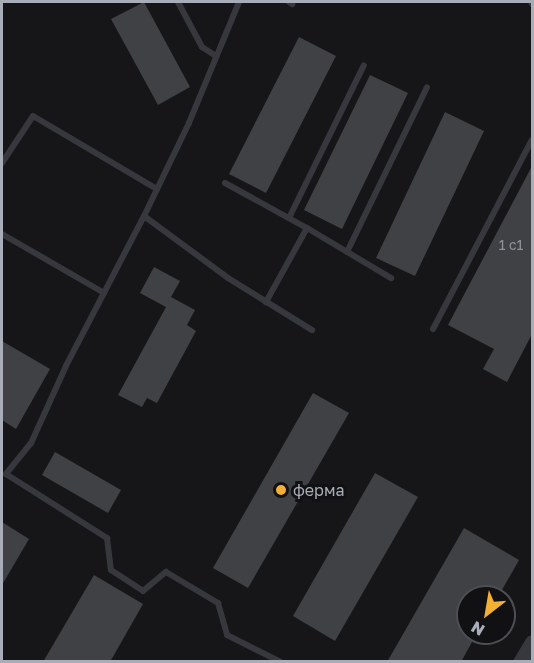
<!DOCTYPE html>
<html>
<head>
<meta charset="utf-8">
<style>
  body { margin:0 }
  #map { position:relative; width:534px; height:663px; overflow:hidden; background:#161618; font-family:"Golos Text",sans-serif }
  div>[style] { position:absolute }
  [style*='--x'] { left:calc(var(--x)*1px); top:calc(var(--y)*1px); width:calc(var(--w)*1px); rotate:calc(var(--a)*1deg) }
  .building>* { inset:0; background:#404145 }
  .service>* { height:6px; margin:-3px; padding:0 3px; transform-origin:3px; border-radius:3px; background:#37383d }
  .tertiary>* { height:15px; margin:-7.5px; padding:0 7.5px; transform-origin:7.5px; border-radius:7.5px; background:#37383d }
  .dots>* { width:16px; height:16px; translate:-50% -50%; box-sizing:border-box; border:3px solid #111113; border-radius:50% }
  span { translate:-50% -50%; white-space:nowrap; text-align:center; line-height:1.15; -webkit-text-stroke:6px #111113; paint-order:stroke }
  .number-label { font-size:14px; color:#8e929b }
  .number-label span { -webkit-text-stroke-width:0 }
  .poi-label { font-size:16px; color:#a8adb8 }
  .left { translate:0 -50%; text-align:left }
  .frame { position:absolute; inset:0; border:3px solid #a8adb8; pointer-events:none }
  .north { position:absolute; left:456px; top:585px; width:60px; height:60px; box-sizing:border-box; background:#111113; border:2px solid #4d4f55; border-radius:50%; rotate:211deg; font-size:16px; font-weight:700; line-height:24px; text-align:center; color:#a8adb8 }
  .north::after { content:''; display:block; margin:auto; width:21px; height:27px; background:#f2b134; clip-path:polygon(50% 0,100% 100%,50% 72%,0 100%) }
</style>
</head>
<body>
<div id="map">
  <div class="building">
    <i style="clip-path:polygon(144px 2px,190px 87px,158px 105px,111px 19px)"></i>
    <i style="clip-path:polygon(299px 37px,336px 56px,266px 193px,229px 174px)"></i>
    <i style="clip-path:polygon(370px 75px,408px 93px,342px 229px,304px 210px)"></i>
    <i style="clip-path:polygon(445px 112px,484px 131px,415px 276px,376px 258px)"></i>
    <i style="clip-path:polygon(532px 166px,532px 334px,507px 382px,483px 369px,494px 349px,448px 325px)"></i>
    <i style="clip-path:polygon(154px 267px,180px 281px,171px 297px,195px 310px,187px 325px,196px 331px,157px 403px,147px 398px,142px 407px,118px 395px,166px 307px,140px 293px)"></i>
    <i style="clip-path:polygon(2px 341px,50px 369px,16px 429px,2px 420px)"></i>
    <i style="clip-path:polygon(313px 393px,349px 413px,248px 588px,213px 568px)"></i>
    <i style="clip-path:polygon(55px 452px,121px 490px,108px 513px,42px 475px)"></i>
    <i style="clip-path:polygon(375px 473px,418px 497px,335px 641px,293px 616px)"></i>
    <i style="clip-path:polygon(2px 522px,29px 539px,2px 585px)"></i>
    <i style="clip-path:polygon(464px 528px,519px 560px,498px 597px,468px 597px,468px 633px,477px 633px,461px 662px,387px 662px)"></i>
    <i style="clip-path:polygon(94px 575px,143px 604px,110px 662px,43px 662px)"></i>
  </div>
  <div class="service">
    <i style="--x:178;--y:2;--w:51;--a:61.9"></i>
    <i style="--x:202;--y:47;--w:17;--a:33"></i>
    <i style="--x:239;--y:2;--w:131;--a:112.5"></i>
    <i style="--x:189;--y:123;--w:103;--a:115.8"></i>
    <i style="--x:144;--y:216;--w:169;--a:117.5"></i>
    <i style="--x:66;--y:366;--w:85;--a:114.4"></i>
    <i style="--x:31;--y:443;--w:40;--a:129"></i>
    <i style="--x:6;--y:474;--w:120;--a:32.4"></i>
    <i style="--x:107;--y:538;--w:32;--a:83"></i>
    <i style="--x:111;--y:570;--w:38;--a:33"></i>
    <i style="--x:143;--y:591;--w:30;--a:-40"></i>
    <i style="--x:166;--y:572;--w:61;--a:30.8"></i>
    <i style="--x:218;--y:603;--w:33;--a:74"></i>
    <i style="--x:227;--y:635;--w:60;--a:26.6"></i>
    <i style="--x:289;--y:2;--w:4;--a:34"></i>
    <i style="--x:531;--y:2;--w:2;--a:63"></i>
    <i style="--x:2;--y:163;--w:56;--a:-56.6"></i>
    <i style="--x:33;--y:116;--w:144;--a:30.5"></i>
    <i style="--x:225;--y:183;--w:94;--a:28.8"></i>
    <i style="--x:307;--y:228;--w:85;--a:119"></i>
    <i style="--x:144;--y:216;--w:104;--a:36.4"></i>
    <i style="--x:228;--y:278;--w:99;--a:31.8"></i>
    <i style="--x:289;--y:218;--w:170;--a:-63.9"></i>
    <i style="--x:307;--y:228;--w:98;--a:30.8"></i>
    <i style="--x:2;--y:234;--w:118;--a:30"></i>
    <i style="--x:347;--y:252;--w:183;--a:-64.1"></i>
    <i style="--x:433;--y:329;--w:213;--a:-62.4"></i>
  </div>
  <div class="tertiary">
    <i style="--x:520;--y:662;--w:23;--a:-59"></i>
  </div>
  <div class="dots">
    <i style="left:281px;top:490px;background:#f2b134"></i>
  </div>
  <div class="number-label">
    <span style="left:511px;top:245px">1 с1</span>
  </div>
  <div class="poi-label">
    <span class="left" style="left:293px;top:490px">ферма</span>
  </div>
  <div class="frame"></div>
  <div class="north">N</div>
</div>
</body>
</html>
